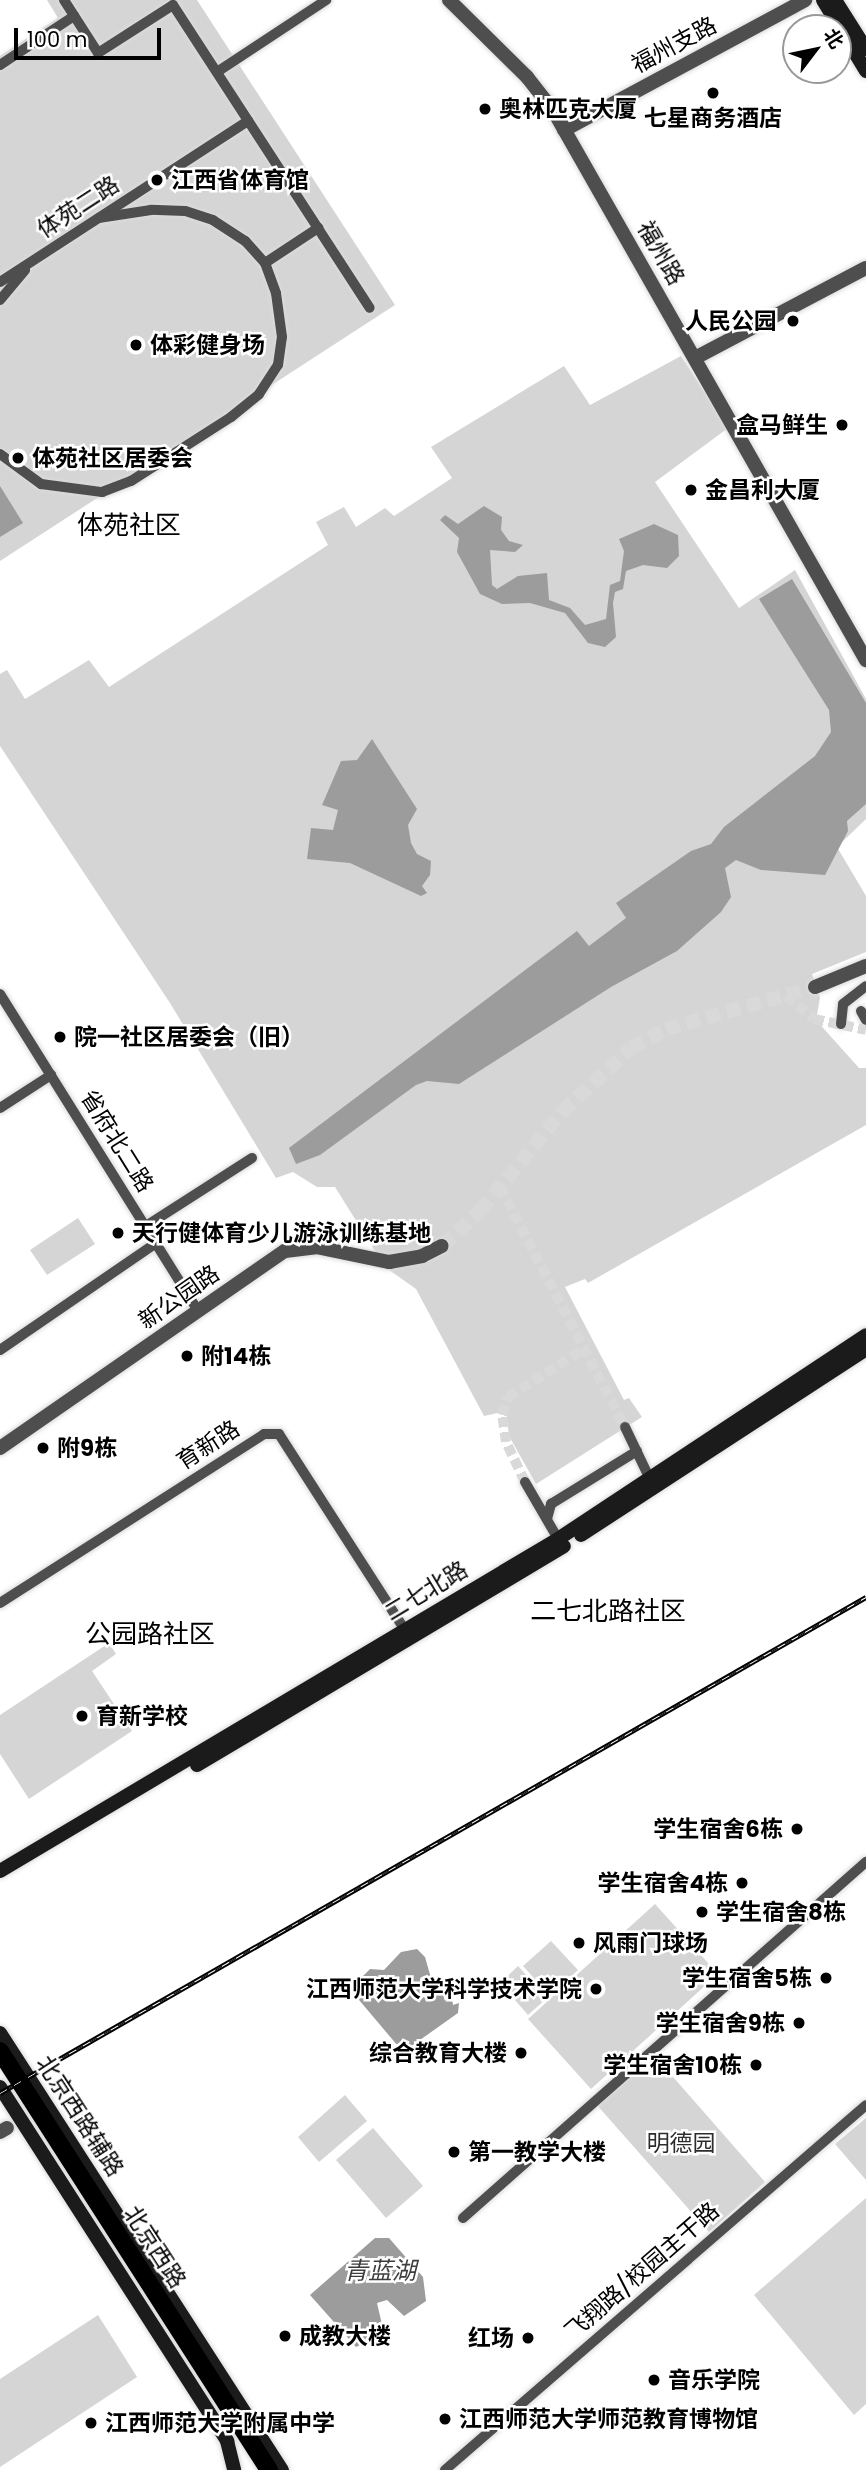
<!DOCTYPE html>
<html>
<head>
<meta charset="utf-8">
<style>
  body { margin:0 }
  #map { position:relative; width:866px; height:2470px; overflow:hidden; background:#fff; font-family:Poppins,"Noto Sans SC",sans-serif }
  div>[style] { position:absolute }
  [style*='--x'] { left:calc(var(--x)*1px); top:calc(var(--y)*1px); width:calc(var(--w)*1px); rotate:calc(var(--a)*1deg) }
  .green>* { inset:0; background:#d5d5d5 }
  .water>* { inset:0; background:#9c9c9c }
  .minor-tunnel>* { height:10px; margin-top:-5px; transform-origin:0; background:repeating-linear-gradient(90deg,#d9d9d9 0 10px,transparent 0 15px) }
  .tertiary-tunnel>* { height:14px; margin-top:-7px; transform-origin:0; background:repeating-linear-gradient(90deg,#d9d9d9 0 14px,transparent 0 21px) }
  .roads { filter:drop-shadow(0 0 2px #dbdbdb) drop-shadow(0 0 2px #dbdbdb) }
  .minor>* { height:10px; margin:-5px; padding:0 5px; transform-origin:5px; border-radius:5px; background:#4e4e4e }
  .tertiary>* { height:14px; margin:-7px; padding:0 7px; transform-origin:7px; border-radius:7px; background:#4e4e4e }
  .secondary>* { height:14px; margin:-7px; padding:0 7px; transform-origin:7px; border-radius:7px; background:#1b1b1b }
  .primary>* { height:18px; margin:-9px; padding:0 9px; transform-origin:9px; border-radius:9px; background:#000 }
  .rail>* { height:5px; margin-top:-2.5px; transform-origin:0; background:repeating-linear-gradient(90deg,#fff 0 8px,#000 0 16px); box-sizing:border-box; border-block:2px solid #000 }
  .dots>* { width:19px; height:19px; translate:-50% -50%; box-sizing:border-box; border:4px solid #fff; border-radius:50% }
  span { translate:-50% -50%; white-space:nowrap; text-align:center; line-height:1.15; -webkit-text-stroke:5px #fff; paint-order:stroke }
  .street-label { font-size:23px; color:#000 }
  .poi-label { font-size:23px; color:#000; font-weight:700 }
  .left { translate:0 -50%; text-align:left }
  .right { translate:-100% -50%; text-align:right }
  .park-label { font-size:23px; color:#2c2c2c }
  .water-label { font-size:24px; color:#3d3d3d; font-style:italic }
  .quarter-label { font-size:26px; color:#000 }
  .north { position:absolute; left:782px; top:14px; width:70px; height:70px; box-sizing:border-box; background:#fff; border:2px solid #999; border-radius:50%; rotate:58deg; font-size:19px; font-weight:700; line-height:28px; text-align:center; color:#000 }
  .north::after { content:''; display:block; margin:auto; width:24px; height:32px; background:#000; clip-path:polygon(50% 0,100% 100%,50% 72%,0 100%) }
  .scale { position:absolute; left:14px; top:28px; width:147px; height:32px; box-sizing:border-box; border:4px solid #000; border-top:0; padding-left:9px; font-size:21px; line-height:24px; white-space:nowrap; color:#000; -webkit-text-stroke:5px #fff; paint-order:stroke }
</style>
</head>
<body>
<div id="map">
  <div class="green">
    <i style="clip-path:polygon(47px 0,197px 0,395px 305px,0 561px,0 56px,58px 18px)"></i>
    <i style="clip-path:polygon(681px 356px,728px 428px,655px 482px,739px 608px,795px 570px,866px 699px,866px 819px,837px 847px,866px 896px,866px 952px,812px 974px,820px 998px,816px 1020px,859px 1068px,866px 1068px,866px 1125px,588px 1283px,585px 1279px,565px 1287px,624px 1400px,629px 1398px,642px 1417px,536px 1484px,509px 1436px,506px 1411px,484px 1416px,416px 1289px,385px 1267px,335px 1187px,317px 1187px,293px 1172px,276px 1178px,170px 1003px,0 746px,0 674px,7px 670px,25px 699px,89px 660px,109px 687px,328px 545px,316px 522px,344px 507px,356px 527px,385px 508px,394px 516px,452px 478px,431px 447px,564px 366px,590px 405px)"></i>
    <i style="clip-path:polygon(78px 1218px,95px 1244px,47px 1275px,30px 1250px)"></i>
    <i style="clip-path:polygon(109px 1643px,116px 1654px,92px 1671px,132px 1731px,29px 1799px,0 1754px,0 1715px)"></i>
    <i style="clip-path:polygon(655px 1904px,718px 1974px,591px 2089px,528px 2019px)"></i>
    <i style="clip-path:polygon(551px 1941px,578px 1970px,550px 1996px,523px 1966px)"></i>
    <i style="clip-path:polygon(518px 1966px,547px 1998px,528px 2015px,500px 1983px)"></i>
    <i style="clip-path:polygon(653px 2054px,765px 2182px,709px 2232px,596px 2104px)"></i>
    <i style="clip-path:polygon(345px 2095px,367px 2121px,319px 2162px,298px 2137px)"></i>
    <i style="clip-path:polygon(866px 2118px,866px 2180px,835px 2144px)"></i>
    <i style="clip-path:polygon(373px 2128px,423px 2186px,386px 2218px,336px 2160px)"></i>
    <i style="clip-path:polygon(866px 2198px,866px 2404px,854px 2415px,754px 2295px)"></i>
    <i style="clip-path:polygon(98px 2315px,137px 2377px,0 2467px,0 2379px)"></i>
  </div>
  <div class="water">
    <i style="clip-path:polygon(0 486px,23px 523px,0 537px)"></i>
    <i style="clip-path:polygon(484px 506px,502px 517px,501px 530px,509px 541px,523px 545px,515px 552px,490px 550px,492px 585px,497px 589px,518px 576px,547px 573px,549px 600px,570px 608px,585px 625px,606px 619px,610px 585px,620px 581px,624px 551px,619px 539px,654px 524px,678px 535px,679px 556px,667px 568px,643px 565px,626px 571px,623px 589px,615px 592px,613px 603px,616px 637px,605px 647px,588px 643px,565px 613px,530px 603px,502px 604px,480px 594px,457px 552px,459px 538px,440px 520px,445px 515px,458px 524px)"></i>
    <i style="clip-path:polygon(792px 579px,866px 703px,866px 804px,847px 821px,848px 831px,825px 875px,761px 870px,736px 860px,725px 868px,731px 897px,721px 912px,677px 951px,611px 987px,459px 1084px,427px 1081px,416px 1085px,320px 1155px,296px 1164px,289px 1148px,577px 931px,589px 946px,626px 918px,616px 903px,691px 851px,711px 844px,724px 827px,815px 756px,831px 732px,829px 710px,759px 599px)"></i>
    <i style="clip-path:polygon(372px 739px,417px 809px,408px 825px,411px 843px,417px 854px,431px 861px,430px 875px,422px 886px,427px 893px,421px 896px,350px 863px,307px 859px,311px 828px,333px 830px,338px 810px,322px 805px,341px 761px,357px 760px)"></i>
    <i style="clip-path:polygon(417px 1949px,425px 1957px,431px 1978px,448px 1978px,456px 1988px,451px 1992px,453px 2005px,459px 2003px,458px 2013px,403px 2052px,354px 1994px,355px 1984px,370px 1969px,384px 1970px,401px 1952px)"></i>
    <i style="clip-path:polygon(375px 2238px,389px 2238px,423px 2277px,426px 2301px,404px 2316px,387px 2300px,377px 2303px,384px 2333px,356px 2347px,310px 2295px)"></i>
  </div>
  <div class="minor-tunnel">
    <i style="--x:786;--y:996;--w:36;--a:39"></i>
    <i style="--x:814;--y:1019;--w:53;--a:11.9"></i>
    <i style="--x:500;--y:1187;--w:271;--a:62.5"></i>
    <i style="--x:525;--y:1482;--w:44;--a:-115.4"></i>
    <i style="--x:506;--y:1442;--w:27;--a:-98"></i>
    <i style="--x:502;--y:1415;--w:19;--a:-72"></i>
    <i style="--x:508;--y:1397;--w:90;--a:-32.3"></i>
  </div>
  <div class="tertiary-tunnel">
    <i style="--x:442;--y:1246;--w:52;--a:-42.6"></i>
    <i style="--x:480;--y:1211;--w:129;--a:-50.4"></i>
    <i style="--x:562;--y:1112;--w:94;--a:-42.8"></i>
    <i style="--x:631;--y:1048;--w:40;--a:-28"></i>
    <i style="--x:666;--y:1029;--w:155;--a:-15.7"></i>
  </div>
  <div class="roads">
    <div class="minor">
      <i style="--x:64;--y:0;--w:63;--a:57.3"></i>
      <i style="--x:98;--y:53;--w:89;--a:-32.6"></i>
      <i style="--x:173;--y:5;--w:361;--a:57"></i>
      <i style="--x:0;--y:65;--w:89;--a:-33.5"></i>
      <i style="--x:217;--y:72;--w:131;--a:-33.4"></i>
      <i style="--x:265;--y:263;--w:64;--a:-33.4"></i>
      <i style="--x:0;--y:282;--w:296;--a:-33"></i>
      <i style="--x:0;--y:300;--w:39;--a:-50"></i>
      <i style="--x:0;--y:454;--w:51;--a:36.2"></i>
      <i style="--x:41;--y:484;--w:62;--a:7.5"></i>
      <i style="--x:102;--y:492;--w:31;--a:-21"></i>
      <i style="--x:131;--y:481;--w:119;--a:-32.6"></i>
      <i style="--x:231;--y:417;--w:36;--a:-39"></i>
      <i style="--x:259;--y:394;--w:35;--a:-57"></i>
      <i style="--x:278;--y:365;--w:28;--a:-82"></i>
      <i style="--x:282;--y:337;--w:44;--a:-97.8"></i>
      <i style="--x:276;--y:293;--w:32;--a:-110"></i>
      <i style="--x:265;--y:263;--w:30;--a:-132"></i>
      <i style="--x:245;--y:241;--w:38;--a:-147"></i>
      <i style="--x:213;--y:220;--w:29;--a:-162"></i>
      <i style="--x:185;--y:211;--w:34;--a:-178"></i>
      <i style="--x:151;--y:210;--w:53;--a:171.3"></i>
      <i style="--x:0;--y:994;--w:374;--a:58"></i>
      <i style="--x:861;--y:1011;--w:10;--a:61"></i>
      <i style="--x:841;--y:1024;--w:20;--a:-84"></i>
      <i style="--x:843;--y:1004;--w:29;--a:-38"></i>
      <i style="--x:0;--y:1108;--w:61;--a:-32.9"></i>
      <i style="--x:146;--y:1226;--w:126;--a:-32.7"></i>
      <i style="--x:0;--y:1350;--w:189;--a:-34.4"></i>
      <i style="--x:625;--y:1427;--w:55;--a:64.4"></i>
      <i style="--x:525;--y:1482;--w:66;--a:59.9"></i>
      <i style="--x:547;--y:1519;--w:16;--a:-75"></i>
      <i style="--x:551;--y:1504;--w:101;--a:-31.6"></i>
      <i style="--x:0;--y:1603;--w:313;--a:-32.6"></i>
      <i style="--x:264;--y:1434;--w:15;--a:0"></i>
      <i style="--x:279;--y:1434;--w:233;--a:57.3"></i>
      <i style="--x:463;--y:2218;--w:538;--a:-41.46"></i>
      <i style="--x:445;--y:2470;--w:557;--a:-40.92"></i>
    </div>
    <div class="tertiary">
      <i style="--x:449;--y:0;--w:110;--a:44.6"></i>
      <i style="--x:527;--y:77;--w:42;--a:51.8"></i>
      <i style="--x:553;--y:110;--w:633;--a:60.36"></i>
      <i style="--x:564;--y:130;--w:274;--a:-28.3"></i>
      <i style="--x:695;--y:358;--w:193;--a:-27.8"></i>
      <i style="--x:815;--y:987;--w:55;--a:-22.4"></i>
      <i style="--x:0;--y:1448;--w:346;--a:-34.7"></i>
      <i style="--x:285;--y:1251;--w:31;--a:-7"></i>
      <i style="--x:316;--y:1247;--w:75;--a:11.6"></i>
      <i style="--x:389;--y:1262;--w:34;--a:-10"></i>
      <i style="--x:422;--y:1256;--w:22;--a:-27"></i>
      <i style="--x:0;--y:2132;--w:8;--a:-30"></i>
    </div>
    <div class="secondary">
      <i style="--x:823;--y:0;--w:83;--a:58.8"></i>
      <i style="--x:835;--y:0;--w:58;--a:57.7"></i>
      <i style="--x:581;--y:1535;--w:340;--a:-33.1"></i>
      <i style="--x:197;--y:1765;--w:427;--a:-30.8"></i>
      <i style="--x:0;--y:1871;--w:649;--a:-30.75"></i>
      <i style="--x:558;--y:1539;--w:369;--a:-33.5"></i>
      <i style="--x:0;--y:2033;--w:520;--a:57.17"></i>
      <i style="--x:0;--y:2087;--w:421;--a:57.3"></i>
      <i style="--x:227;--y:2441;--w:30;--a:76"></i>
    </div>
    <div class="primary">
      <i style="--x:0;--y:2051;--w:498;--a:57.3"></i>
    </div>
  </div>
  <div class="rail">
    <i style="--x:0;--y:2093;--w:998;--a:-29.8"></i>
  </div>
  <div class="dots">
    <i style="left:713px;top:93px;background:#000"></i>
    <i style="left:485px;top:109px;background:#000"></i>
    <i style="left:157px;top:180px;background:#000"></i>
    <i style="left:793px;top:321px;background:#000"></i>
    <i style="left:136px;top:345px;background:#000"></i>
    <i style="left:842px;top:425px;background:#000"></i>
    <i style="left:18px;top:458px;background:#000"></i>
    <i style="left:691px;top:490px;background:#000"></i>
    <i style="left:60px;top:1037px;background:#000"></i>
    <i style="left:118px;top:1233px;background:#000"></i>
    <i style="left:187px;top:1356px;background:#000"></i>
    <i style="left:43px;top:1448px;background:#000"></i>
    <i style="left:82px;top:1716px;background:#000"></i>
    <i style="left:797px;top:1829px;background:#000"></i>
    <i style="left:742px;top:1883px;background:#000"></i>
    <i style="left:702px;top:1912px;background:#000"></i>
    <i style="left:579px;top:1943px;background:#000"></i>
    <i style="left:826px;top:1978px;background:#000"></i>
    <i style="left:596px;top:1989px;background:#000"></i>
    <i style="left:799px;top:2023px;background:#000"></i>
    <i style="left:521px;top:2053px;background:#000"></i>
    <i style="left:756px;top:2065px;background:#000"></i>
    <i style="left:454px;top:2152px;background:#000"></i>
    <i style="left:285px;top:2336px;background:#000"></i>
    <i style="left:528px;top:2338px;background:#000"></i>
    <i style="left:654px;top:2380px;background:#000"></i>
    <i style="left:445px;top:2419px;background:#000"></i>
    <i style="left:91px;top:2423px;background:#000"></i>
  </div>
  <div class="street-label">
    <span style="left:674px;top:45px;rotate:-28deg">福州支路</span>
    <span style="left:78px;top:207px;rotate:-33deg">体苑二路</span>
    <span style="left:661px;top:253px;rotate:60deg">福州路</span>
    <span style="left:117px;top:1141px;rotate:58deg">省府北二路</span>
    <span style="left:179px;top:1297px;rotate:-35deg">新公园路</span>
    <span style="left:208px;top:1445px;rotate:-33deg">育新路</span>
    <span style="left:426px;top:1591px;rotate:-31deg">二七北路</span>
    <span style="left:80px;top:2116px;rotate:57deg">北京西路辅路</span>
    <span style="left:155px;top:2247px;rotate:57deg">北京西路</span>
    <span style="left:642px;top:2271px;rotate:-41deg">飞翔路/校园主干路</span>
  </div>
  <div class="poi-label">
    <span class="left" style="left:499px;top:109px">奥林匹克大厦</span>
    <span style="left:713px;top:118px">七星商务酒店</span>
    <span class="left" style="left:171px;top:180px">江西省体育馆</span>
    <span class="right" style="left:777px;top:321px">人民公园</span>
    <span class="left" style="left:150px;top:345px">体彩健身场</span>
    <span class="right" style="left:828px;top:425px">盒马鲜生</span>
    <span class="left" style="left:32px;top:458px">体苑社区居委会</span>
    <span class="left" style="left:705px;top:490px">金昌利大厦</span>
    <span class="left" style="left:74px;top:1037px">院一社区居委会（旧）</span>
    <span class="left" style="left:132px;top:1233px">天行健体育少儿游泳训练基地</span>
    <span class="left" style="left:201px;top:1356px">附14栋</span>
    <span class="left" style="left:57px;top:1448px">附9栋</span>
    <span class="left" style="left:96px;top:1716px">育新学校</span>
    <span class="right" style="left:783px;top:1829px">学生宿舍6栋</span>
    <span class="right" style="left:728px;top:1883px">学生宿舍4栋</span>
    <span class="left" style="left:716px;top:1912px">学生宿舍8栋</span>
    <span class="left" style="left:593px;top:1943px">风雨门球场</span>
    <span class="right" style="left:812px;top:1978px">学生宿舍5栋</span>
    <span class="right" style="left:582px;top:1989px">江西师范大学科学技术学院</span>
    <span class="right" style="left:785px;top:2023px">学生宿舍9栋</span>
    <span class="right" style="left:507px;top:2053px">综合教育大楼</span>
    <span class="right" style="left:742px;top:2065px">学生宿舍10栋</span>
    <span class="left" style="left:468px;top:2152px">第一教学大楼</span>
    <span class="left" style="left:299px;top:2336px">成教大楼</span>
    <span class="right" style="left:514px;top:2338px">红场</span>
    <span class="left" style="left:668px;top:2380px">音乐学院</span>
    <span class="left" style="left:459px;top:2419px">江西师范大学师范教育博物馆</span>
    <span class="left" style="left:105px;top:2423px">江西师范大学附属中学</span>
  </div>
  <div class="park-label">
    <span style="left:681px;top:2143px">明德园</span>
  </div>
  <div class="water-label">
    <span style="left:380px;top:2271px">青蓝湖</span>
  </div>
  <div class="quarter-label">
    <span style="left:129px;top:526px">体苑社区</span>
    <span style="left:608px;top:1612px">二七北路社区</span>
    <span style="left:150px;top:1635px">公园路社区</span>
  </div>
  <div class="north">北</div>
  <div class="scale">100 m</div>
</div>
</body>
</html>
